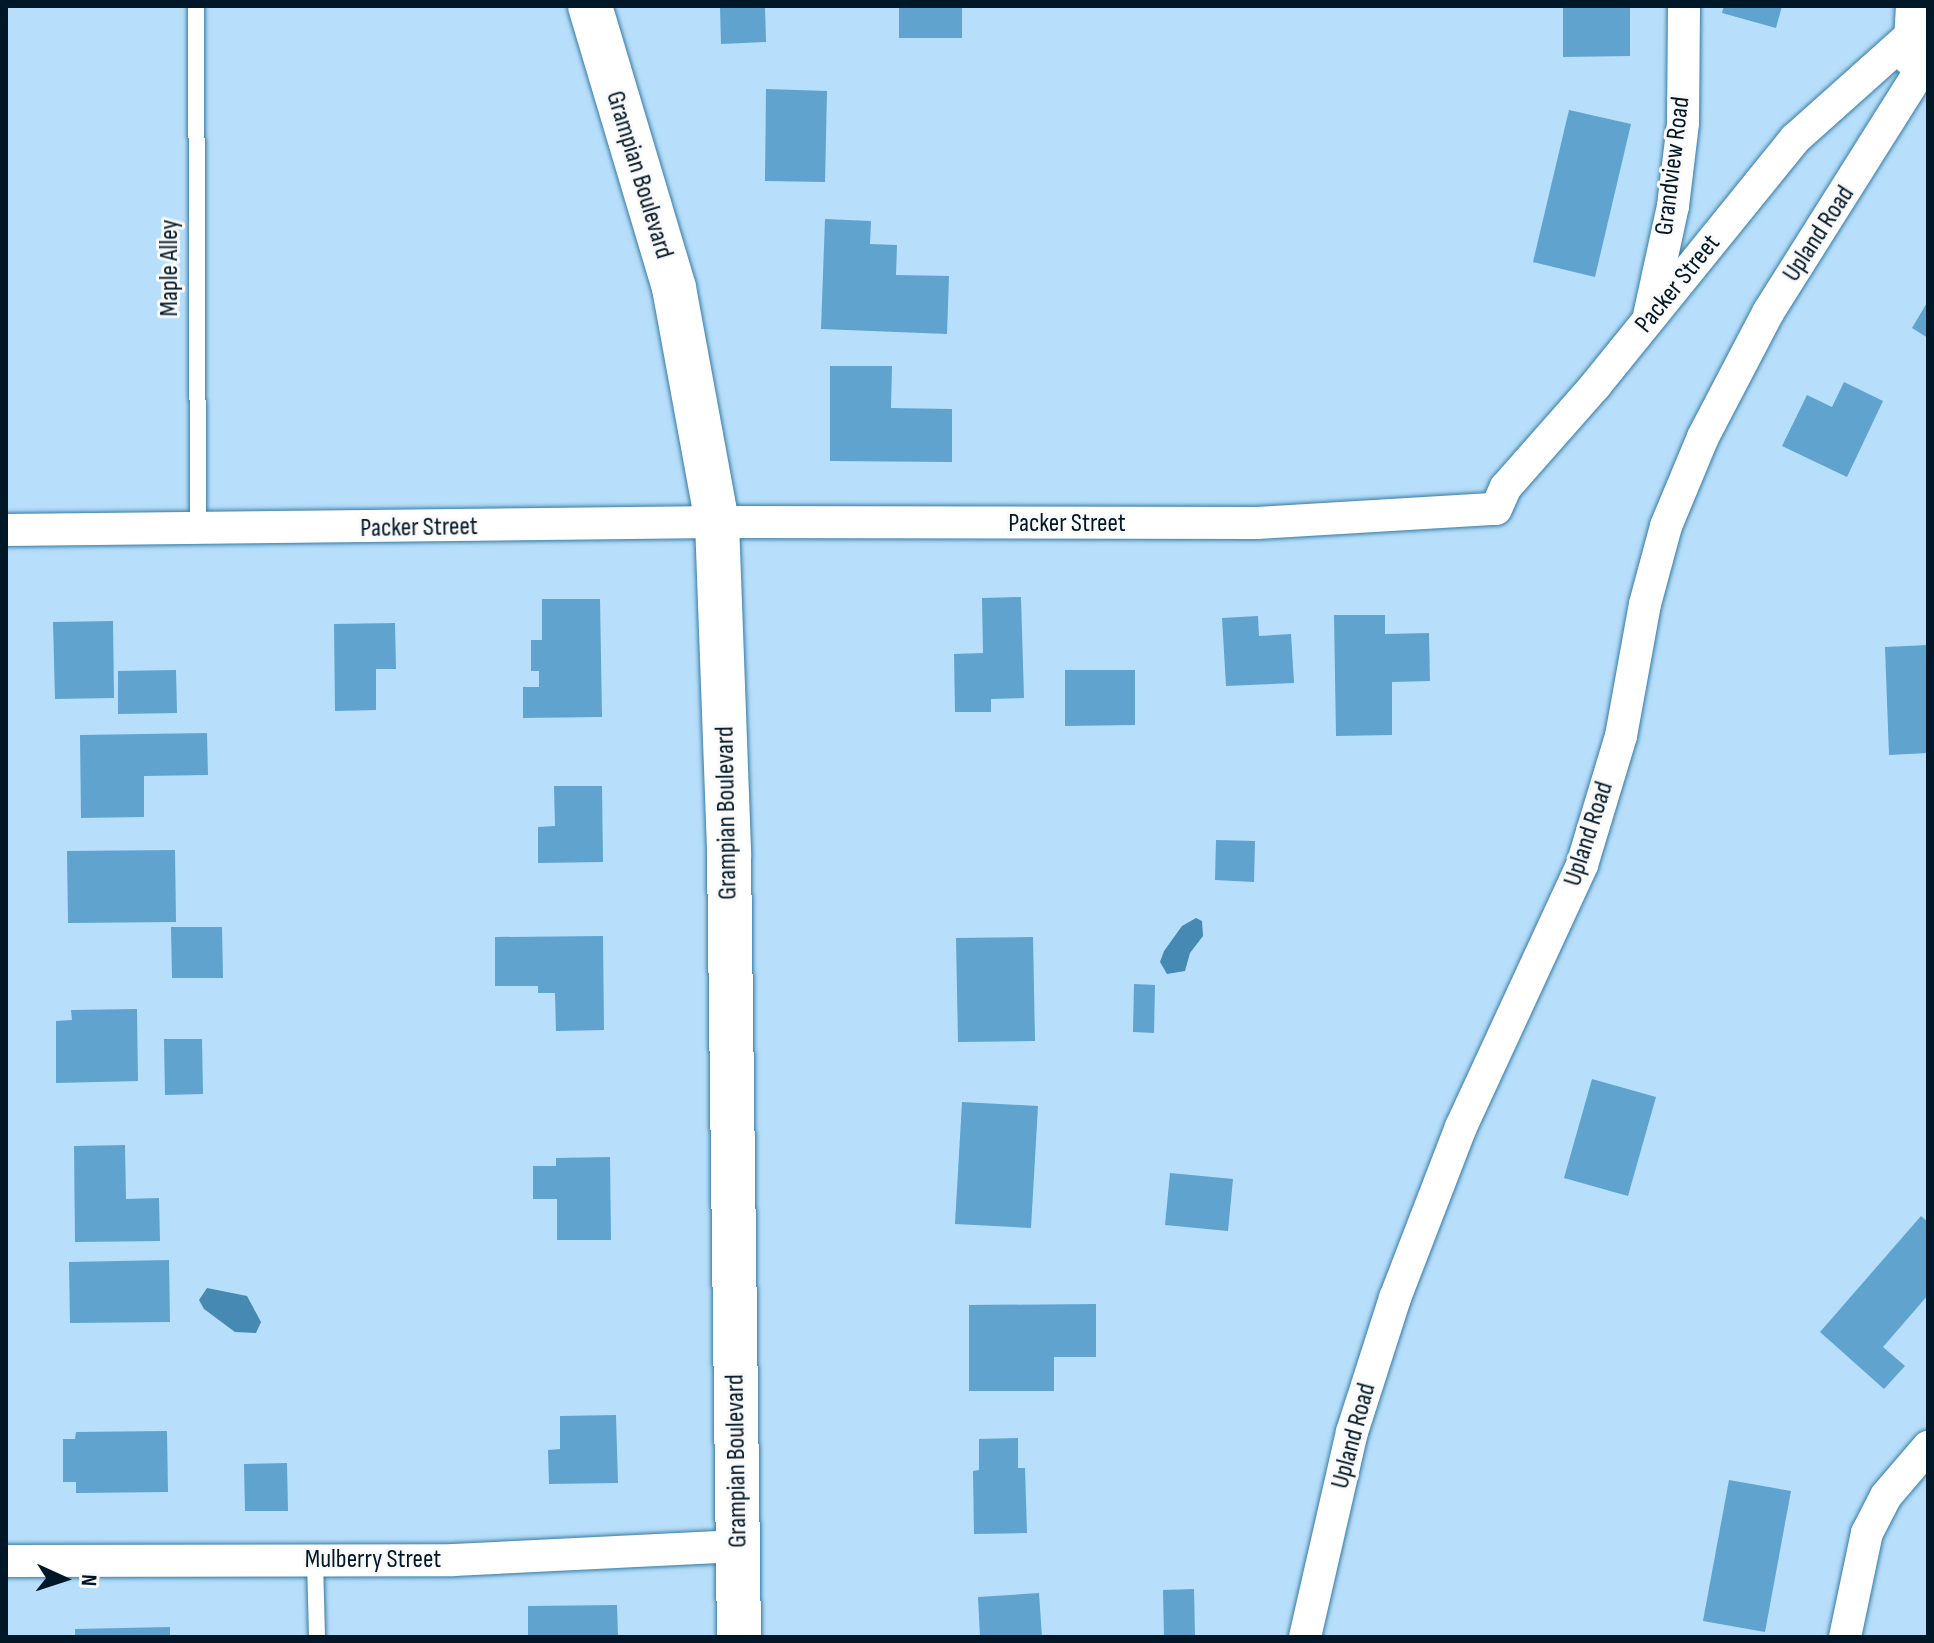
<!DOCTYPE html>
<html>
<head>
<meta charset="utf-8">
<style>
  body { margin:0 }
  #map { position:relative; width:1934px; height:1643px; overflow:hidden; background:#b7dffb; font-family:"Sofia Sans Condensed",sans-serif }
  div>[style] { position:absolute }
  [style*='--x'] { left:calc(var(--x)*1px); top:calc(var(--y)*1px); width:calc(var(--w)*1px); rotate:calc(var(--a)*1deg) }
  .water>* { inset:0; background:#4689b3 }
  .building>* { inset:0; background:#5fa3ce }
  .roads { filter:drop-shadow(0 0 2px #367aa4) drop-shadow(0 0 2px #367aa4) }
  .lane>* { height:16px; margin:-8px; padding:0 8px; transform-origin:8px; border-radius:8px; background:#fff }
  .street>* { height:32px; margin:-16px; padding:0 16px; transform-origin:16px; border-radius:16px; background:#fff }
  .secondary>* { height:44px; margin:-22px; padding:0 22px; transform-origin:22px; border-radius:22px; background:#fff }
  span { translate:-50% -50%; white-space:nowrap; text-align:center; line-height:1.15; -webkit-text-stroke:6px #fafafa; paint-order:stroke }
  .street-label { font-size:26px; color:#001728 }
  .frame { position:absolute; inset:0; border:8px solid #001728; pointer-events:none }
  .north { position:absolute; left:24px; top:1539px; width:80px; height:80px; -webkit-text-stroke:6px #fafafa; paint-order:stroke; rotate:93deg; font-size:22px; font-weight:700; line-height:32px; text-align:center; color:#001728 }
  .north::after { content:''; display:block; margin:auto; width:28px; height:36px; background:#001728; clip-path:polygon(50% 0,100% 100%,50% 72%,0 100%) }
</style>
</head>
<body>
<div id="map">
  <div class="water">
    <i style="clip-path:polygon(1196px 918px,1202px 921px,1203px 936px,1190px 953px,1185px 971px,1167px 974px,1160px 962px,1164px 951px,1182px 926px)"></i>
    <i style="clip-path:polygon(207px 1288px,247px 1296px,261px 1322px,256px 1333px,235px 1332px,204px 1309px,199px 1300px)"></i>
  </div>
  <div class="building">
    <i style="clip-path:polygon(720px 6px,765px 6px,766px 42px,721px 44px)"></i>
    <i style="clip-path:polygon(899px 6px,962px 6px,962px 38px,899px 38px)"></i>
    <i style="clip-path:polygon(1563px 6px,1630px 6px,1630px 56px,1563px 57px)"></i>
    <i style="clip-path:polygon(1724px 6px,1782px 6px,1776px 28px,1722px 13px)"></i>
    <i style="clip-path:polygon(766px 89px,827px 91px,825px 182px,765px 181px)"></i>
    <i style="clip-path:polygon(1569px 110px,1631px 124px,1595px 277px,1533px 262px)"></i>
    <i style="clip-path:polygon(825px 219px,871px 221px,870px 244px,897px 245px,896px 275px,949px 276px,947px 334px,821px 329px)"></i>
    <i style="clip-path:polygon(1928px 301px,1928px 338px,1912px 328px)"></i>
    <i style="clip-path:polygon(830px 366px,892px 366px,891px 408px,952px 409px,952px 462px,830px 461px)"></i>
    <i style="clip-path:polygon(1844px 382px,1883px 401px,1847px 477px,1782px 446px,1807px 395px,1832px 407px)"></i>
    <i style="clip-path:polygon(1021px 597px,1024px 698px,991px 699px,991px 712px,955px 712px,954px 654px,983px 653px,982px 598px)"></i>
    <i style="clip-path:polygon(542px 599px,600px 599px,602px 717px,523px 718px,523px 687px,539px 687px,539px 671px,531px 671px,531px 640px,542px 640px)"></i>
    <i style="clip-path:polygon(1334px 615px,1385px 615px,1385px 634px,1429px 633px,1430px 681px,1392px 682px,1392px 735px,1336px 736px)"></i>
    <i style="clip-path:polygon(1258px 616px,1259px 636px,1291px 634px,1294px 683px,1226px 686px,1222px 618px)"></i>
    <i style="clip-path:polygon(113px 621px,114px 698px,55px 699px,53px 622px)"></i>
    <i style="clip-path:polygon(395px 623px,396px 669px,376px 669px,376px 710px,335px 711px,334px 624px)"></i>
    <i style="clip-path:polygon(1928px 645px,1928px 753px,1889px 755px,1885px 647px)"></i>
    <i style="clip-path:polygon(176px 670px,177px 713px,118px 714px,118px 671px)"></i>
    <i style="clip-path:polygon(1065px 670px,1135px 670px,1135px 725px,1065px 726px)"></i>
    <i style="clip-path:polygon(207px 733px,208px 775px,144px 776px,144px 817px,81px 818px,80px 735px)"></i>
    <i style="clip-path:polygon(554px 786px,602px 786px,603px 862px,538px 863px,538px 827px,555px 826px)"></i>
    <i style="clip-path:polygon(1216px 840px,1255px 841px,1254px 882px,1215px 880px)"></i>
    <i style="clip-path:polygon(175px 850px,176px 922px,68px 923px,67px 851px)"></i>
    <i style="clip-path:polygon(171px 927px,222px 927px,223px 978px,172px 978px)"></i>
    <i style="clip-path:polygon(603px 936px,604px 1030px,556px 1031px,555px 993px,538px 993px,538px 986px,495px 986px,495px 937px)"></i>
    <i style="clip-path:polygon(1033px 937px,1035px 1041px,958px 1042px,956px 938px)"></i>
    <i style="clip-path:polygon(1134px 984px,1155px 985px,1154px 1033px,1133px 1032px)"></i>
    <i style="clip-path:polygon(137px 1009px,138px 1081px,56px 1083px,56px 1021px,72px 1020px,71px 1010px)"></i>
    <i style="clip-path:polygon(164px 1039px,202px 1039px,203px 1094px,165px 1095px)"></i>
    <i style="clip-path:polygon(1592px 1079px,1656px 1097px,1628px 1196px,1564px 1178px)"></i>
    <i style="clip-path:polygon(962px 1102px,1038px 1106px,1031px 1228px,955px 1224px)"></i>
    <i style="clip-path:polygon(125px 1145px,126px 1199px,159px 1198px,160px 1241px,75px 1242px,74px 1146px)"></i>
    <i style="clip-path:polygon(610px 1157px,611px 1240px,557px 1240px,557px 1199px,533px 1199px,533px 1166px,556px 1166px,556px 1158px)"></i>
    <i style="clip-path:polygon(1170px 1173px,1233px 1179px,1228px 1231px,1165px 1225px)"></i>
    <i style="clip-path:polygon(1921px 1216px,1928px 1222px,1928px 1295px,1883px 1347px,1905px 1366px,1884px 1389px,1820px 1332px)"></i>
    <i style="clip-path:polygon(169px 1260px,170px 1322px,70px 1323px,69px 1262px)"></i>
    <i style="clip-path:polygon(1096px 1304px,1096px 1357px,1054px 1357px,1054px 1391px,969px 1391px,969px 1305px)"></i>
    <i style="clip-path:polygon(616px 1415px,618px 1483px,549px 1484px,548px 1450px,560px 1449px,560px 1416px)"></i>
    <i style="clip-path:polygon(167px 1431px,168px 1492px,76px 1493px,76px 1482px,63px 1482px,63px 1439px,75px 1439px,76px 1432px)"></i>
    <i style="clip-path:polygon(1018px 1438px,1018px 1468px,1025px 1468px,1027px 1533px,974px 1534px,973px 1471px,979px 1470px,979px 1439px)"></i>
    <i style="clip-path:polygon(287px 1463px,288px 1511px,245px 1511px,244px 1464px)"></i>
    <i style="clip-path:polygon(1729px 1480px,1791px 1491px,1765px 1632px,1703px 1621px)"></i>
    <i style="clip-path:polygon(1194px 1589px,1195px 1637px,1164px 1637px,1163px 1590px)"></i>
    <i style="clip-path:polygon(1039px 1593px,1042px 1637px,980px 1637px,978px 1597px)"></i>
    <i style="clip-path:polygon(617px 1605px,618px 1637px,528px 1637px,528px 1606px)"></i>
    <i style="clip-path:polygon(170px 1627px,170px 1637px,75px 1637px,75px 1629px)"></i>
  </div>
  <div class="roads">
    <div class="lane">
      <i style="--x:196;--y:6;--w:523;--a:89.78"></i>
      <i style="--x:315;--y:1560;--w:77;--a:88.5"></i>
    </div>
    <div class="street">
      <i style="--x:1909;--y:59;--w:53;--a:-86.8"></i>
      <i style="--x:1649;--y:316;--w:113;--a:-77.7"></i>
      <i style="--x:1673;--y:206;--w:84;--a:-83.1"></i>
      <i style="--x:1683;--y:123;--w:117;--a:-89.5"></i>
      <i style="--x:6;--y:530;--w:711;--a:-0.64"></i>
      <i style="--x:717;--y:522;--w:540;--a:0.11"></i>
      <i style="--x:1257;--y:523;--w:239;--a:-3.4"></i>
      <i style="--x:1496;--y:509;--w:24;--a:-66"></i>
      <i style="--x:1506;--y:487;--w:135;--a:-48.6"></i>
      <i style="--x:1595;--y:386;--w:318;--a:-51"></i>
      <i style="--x:1795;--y:139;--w:154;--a:-41.8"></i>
      <i style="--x:6;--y:1561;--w:447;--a:-0.1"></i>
      <i style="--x:453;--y:1560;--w:286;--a:-2.8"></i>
      <i style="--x:1305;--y:1637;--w:210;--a:-77.1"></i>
      <i style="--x:1352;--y:1432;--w:141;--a:-72.2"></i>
      <i style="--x:1395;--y:1298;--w:183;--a:-68.9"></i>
      <i style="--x:1461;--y:1127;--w:289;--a:-65.2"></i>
      <i style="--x:1582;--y:865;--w:135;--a:-73.2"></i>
      <i style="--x:1621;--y:736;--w:134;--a:-79.7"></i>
      <i style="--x:1645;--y:604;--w:81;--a:-74.9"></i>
      <i style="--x:1666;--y:526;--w:96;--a:-67.4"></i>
      <i style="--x:1703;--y:437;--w:142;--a:-62.4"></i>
      <i style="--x:1769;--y:311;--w:298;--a:-57.8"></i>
      <i style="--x:1845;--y:1637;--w:106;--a:-78.1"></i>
      <i style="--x:1867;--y:1533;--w:42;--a:-62.8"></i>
      <i style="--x:1886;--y:1496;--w:65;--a:-49.4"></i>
    </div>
    <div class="secondary">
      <i style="--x:590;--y:6;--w:294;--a:73.4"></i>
      <i style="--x:674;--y:288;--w:238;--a:79.6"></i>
      <i style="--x:717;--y:522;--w:332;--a:87.9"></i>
      <i style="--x:729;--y:854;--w:783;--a:89.27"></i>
    </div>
  </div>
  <div class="street-label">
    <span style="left:1673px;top:166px;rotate:-83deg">Grandview Road</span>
    <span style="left:639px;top:175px;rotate:73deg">Grampian Boulevard</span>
    <span style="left:1819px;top:234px;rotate:-57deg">Upland Road</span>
    <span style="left:170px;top:268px;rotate:-90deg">Maple Alley</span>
    <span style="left:1678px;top:284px;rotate:-51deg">Packer Street</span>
    <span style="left:1067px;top:524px">Packer Street</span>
    <span style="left:419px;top:528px;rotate:-1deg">Packer Street</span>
    <span style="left:727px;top:813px;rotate:-91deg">Grampian Boulevard</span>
    <span style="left:1589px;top:834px;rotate:-72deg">Upland Road</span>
    <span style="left:1354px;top:1436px;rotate:-75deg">Upland Road</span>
    <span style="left:737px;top:1461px;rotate:-91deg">Grampian Boulevard</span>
    <span style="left:373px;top:1560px">Mulberry Street</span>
  </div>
  <div class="frame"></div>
  <div class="north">N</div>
</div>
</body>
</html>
